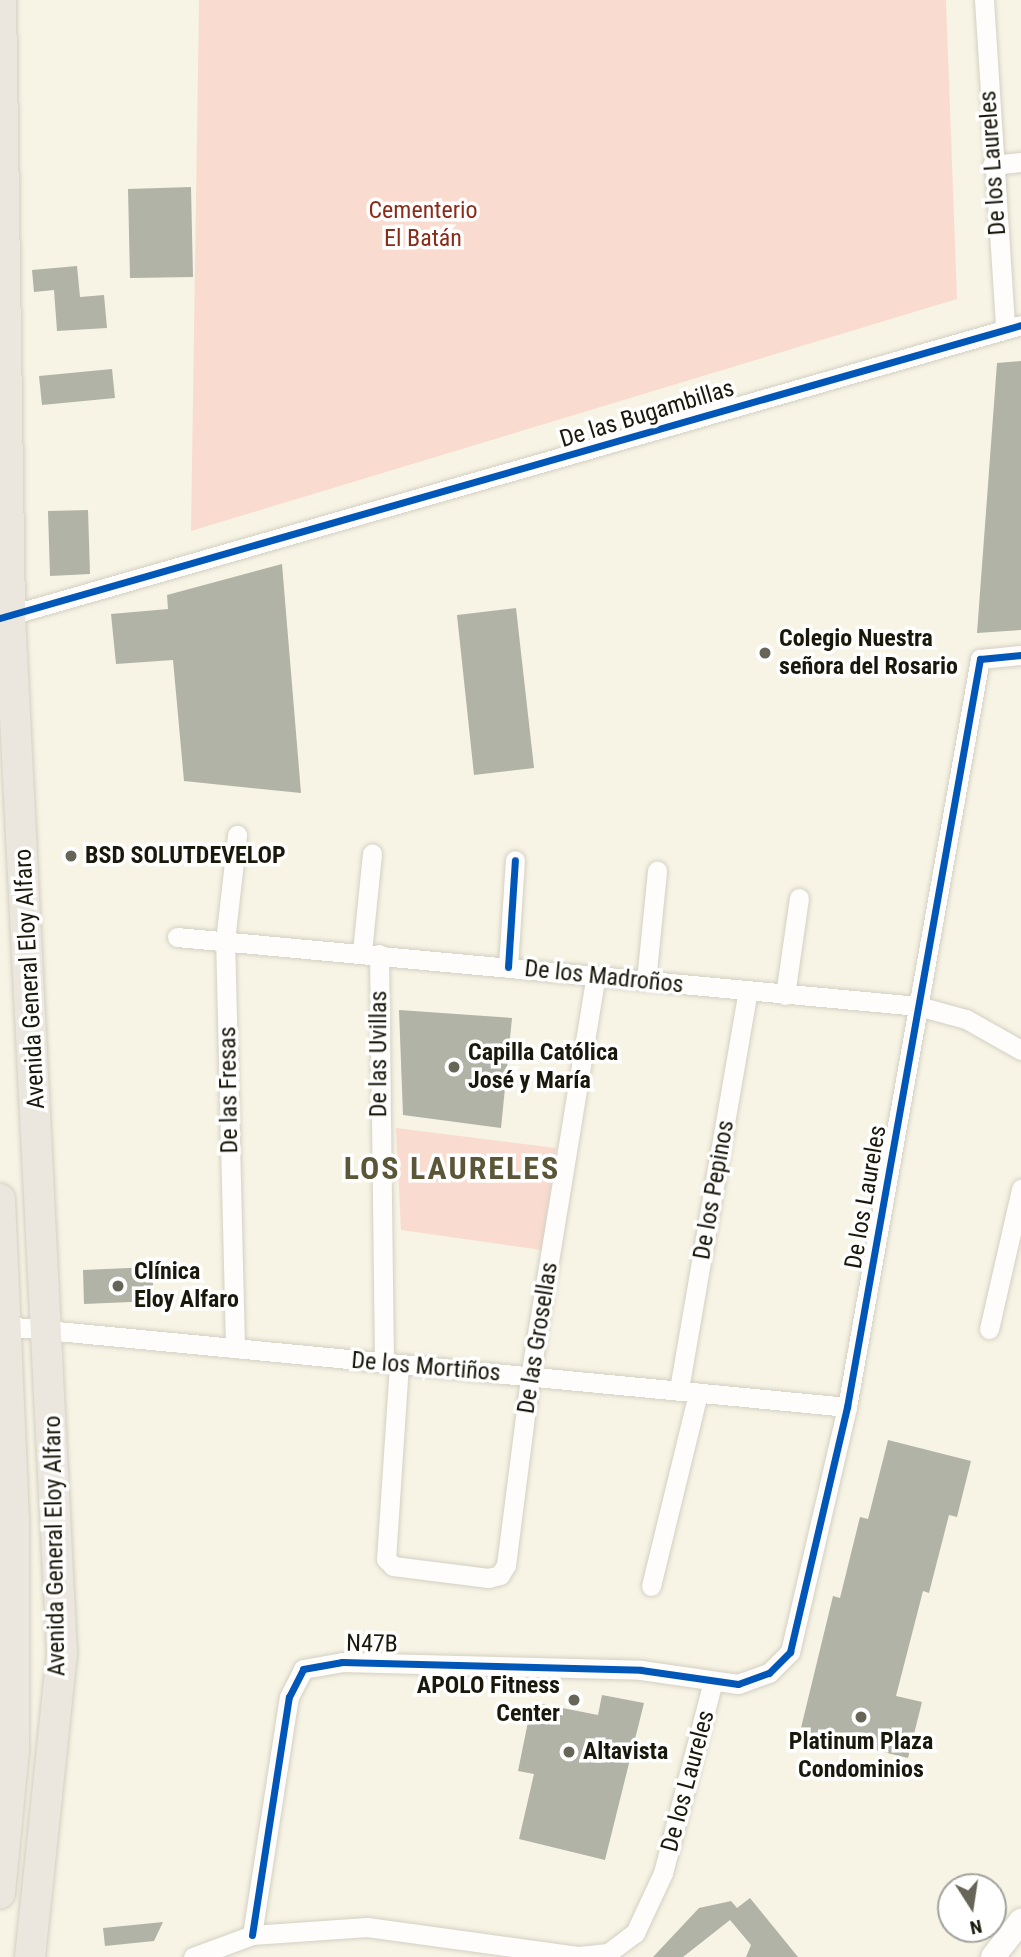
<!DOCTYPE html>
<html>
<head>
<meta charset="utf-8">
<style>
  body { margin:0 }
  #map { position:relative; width:1021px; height:1957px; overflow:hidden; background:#f7f4e5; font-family:"Roboto Condensed",sans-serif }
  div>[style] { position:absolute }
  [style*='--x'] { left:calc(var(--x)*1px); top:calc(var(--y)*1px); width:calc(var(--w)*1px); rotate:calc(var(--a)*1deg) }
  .green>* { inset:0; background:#f9dccf }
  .building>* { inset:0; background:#b1b3a6 }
  .roads { filter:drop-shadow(0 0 2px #d3d0c3) drop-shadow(0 0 2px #d3d0c3) }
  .minor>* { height:19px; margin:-9.5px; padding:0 9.5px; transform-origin:9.5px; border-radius:9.5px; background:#fefdfb }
  .tertiary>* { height:24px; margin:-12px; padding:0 12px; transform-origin:12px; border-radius:12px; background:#fefdfb }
  .primary>* { height:30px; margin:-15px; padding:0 15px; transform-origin:15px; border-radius:15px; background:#ebe6de }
  .cycleway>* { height:7px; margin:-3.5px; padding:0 3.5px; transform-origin:3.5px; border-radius:3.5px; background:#0057b8 }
  .dots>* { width:19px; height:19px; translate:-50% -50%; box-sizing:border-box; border:4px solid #fff; border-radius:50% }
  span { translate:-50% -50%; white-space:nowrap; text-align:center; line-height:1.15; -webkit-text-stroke:7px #fff; paint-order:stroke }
  .street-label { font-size:24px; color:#1a180b }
  .park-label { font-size:24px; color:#8b2c1b }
  .poi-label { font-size:24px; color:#1a180b; font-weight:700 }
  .left { translate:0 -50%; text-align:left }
  .right { translate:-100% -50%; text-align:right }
  .district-label { font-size:32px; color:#5b5637; font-weight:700; letter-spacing:2px }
  .north { position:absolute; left:937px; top:1873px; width:70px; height:70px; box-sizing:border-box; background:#fff; border:2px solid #a3a39d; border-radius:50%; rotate:168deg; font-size:19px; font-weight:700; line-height:28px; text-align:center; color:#1a180b }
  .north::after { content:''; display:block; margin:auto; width:24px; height:32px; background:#676557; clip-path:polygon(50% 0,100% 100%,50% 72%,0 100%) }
</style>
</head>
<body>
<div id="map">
  <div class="green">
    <i style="clip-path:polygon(199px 0,946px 0,957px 299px,191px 531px)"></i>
    <i style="clip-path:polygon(396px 1128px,556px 1148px,542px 1250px,401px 1230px)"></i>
  </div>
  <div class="building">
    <i style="clip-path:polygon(191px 187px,193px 277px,130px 278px,128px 189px)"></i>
    <i style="clip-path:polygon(77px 266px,80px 297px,104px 295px,107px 328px,57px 331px,54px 290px,34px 292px,32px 270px)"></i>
    <i style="clip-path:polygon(1021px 361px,1021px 630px,977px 633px,997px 363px)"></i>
    <i style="clip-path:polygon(112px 369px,115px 398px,42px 405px,39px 376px)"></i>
    <i style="clip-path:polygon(88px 510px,90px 574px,50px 576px,48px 511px)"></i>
    <i style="clip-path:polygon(282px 564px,301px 793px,184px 781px,173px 660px,116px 664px,111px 614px,168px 609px,167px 595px)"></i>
    <i style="clip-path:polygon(516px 608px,534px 768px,474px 775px,457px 615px)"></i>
    <i style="clip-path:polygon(399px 1010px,512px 1018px,501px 1128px,403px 1115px)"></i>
    <i style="clip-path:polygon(152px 1267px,154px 1301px,84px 1304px,83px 1270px)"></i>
    <i style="clip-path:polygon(888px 1440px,971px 1461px,957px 1517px,949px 1515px,929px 1593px,923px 1591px,896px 1696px,922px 1702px,908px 1758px,800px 1732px,833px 1596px,840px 1598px,860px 1517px,868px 1519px)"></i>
    <i style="clip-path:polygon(602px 1695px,644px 1703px,605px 1860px,519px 1839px,534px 1774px,518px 1771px,532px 1702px,598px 1715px)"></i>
    <i style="clip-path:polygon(750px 1898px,798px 1957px,746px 1957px,751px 1945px,730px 1920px,683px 1957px,653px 1957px,699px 1908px,731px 1901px,737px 1908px)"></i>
    <i style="clip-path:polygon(163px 1922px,154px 1941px,105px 1946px,103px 1928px)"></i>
  </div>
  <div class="roads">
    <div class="minor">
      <i style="--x:984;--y:0;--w:327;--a:86.3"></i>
      <i style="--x:992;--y:165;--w:29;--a:-6"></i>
      <i style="--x:0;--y:618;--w:1062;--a:-16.01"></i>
      <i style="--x:177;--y:937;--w:744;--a:5.32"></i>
      <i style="--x:918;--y:1006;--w:50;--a:15.2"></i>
      <i style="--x:966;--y:1019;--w:63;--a:29.4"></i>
      <i style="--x:362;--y:952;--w:99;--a:-84.2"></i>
      <i style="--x:379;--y:954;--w:409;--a:89.3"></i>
      <i style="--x:508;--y:967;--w:107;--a:-86.3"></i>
      <i style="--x:646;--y:981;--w:111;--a:-84.3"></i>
      <i style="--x:785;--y:995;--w:98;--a:-81.8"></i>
      <i style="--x:5;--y:1326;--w:846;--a:5.49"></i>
      <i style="--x:989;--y:1329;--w:144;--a:-77.1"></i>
      <i style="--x:235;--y:1346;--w:405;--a:-91.4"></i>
      <i style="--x:225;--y:941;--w:107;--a:-83.5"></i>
      <i style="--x:399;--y:1364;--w:195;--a:93.8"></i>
      <i style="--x:386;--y:1559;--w:10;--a:45"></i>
      <i style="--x:393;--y:1566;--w:96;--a:7.2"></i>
      <i style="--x:488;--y:1578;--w:12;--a:-14"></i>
      <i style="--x:500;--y:1575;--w:12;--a:-59"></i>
      <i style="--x:506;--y:1565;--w:190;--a:-82.7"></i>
      <i style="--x:530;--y:1377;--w:406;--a:-80.7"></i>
      <i style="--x:679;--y:1389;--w:404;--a:-80.2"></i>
      <i style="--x:651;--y:1586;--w:199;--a:-76.3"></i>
      <i style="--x:252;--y:1935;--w:241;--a:-81.2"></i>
      <i style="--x:289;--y:1697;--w:31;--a:-63"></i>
      <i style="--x:303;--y:1669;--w:40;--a:-10"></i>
      <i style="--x:342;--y:1662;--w:299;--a:1.5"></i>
      <i style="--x:641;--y:1670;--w:98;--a:8.2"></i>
      <i style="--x:738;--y:1684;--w:33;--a:-20"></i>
      <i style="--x:769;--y:1673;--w:30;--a:-45"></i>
      <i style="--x:790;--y:1652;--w:252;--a:-76.9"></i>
      <i style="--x:847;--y:1407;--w:760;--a:-79.92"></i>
      <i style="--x:980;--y:659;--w:41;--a:-5.6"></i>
      <i style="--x:193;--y:1957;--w:63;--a:-20.4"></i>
      <i style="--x:252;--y:1935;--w:115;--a:-4"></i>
      <i style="--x:367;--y:1927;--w:214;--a:7.8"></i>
      <i style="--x:579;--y:1956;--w:29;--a:-6"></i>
      <i style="--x:608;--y:1953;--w:34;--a:-37"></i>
      <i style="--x:635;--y:1933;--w:66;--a:-65"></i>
      <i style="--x:663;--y:1873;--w:198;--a:-75.4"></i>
    </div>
    <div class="tertiary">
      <i style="--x:993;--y:1957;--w:46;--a:-52.1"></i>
    </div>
    <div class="primary">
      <i style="--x:1;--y:0;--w:616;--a:89.16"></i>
      <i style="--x:10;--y:616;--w:1038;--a:87.13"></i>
      <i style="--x:62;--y:1653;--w:306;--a:96"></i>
      <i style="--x:0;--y:1199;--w:319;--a:87.5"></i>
      <i style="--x:14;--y:1518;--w:232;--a:90"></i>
      <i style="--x:14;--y:1750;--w:144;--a:95.6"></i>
    </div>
  </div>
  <div class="cycleway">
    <i style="--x:0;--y:618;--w:1062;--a:-16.01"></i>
    <i style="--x:508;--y:967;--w:107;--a:-86.3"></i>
    <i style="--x:252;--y:1935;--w:241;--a:-81.2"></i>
    <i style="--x:289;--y:1697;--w:31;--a:-63"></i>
    <i style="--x:303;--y:1669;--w:40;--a:-10"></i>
    <i style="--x:342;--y:1662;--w:299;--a:1.5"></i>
    <i style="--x:641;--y:1670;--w:98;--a:8.2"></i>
    <i style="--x:738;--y:1684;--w:33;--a:-20"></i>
    <i style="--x:769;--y:1673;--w:30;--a:-45"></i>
    <i style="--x:790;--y:1652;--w:252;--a:-76.9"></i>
    <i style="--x:847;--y:1407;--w:760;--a:-79.92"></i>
    <i style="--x:980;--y:659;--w:41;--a:-5.6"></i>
  </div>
  <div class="dots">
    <i style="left:765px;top:653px;background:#676557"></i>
    <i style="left:71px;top:856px;background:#676557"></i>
    <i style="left:454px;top:1067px;background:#676557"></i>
    <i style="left:118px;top:1286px;background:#676557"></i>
    <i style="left:574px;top:1700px;background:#676557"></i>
    <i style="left:861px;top:1717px;background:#676557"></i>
    <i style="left:569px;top:1752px;background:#676557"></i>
  </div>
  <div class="street-label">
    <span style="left:993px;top:163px;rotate:-94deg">De los Laureles</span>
    <span style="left:647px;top:414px;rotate:-17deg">De las Bugambillas</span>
    <span style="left:604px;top:977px;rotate:6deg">De los Madroños</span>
    <span style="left:30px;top:979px;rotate:-93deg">Avenida General Eloy Alfaro</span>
    <span style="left:379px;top:1054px;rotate:-90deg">De las Uvillas</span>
    <span style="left:229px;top:1090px;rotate:-91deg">De las Fresas</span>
    <span style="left:714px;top:1190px;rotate:-80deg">De los Pepinos</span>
    <span style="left:866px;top:1197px;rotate:-80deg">De los Laureles</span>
    <span style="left:538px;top:1338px;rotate:-81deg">De las Grosellas</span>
    <span style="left:426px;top:1367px;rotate:5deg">De los Mortiños</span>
    <span style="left:55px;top:1546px;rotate:-91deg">Avenida General Eloy Alfaro</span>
    <span style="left:372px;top:1644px;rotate:1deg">N47B</span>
    <span style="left:688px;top:1781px;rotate:-75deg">De los Laureles</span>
  </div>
  <div class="park-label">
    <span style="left:423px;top:225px">Cementerio<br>El Batán</span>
  </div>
  <div class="poi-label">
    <span class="left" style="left:779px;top:653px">Colegio Nuestra<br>señora del Rosario</span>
    <span class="left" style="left:85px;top:856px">BSD SOLUTDEVELOP</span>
    <span class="left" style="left:468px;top:1067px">Capilla Católica<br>José y María</span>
    <span class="left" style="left:134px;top:1286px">Clínica<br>Eloy Alfaro</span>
    <span class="right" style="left:560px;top:1700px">APOLO Fitness<br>Center</span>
    <span style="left:861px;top:1756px">Platinum Plaza<br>Condominios</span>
    <span class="left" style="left:583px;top:1752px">Altavista</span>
  </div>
  <div class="district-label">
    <span style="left:452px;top:1168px">LOS LAURELES</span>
  </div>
  <div class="north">N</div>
</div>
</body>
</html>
